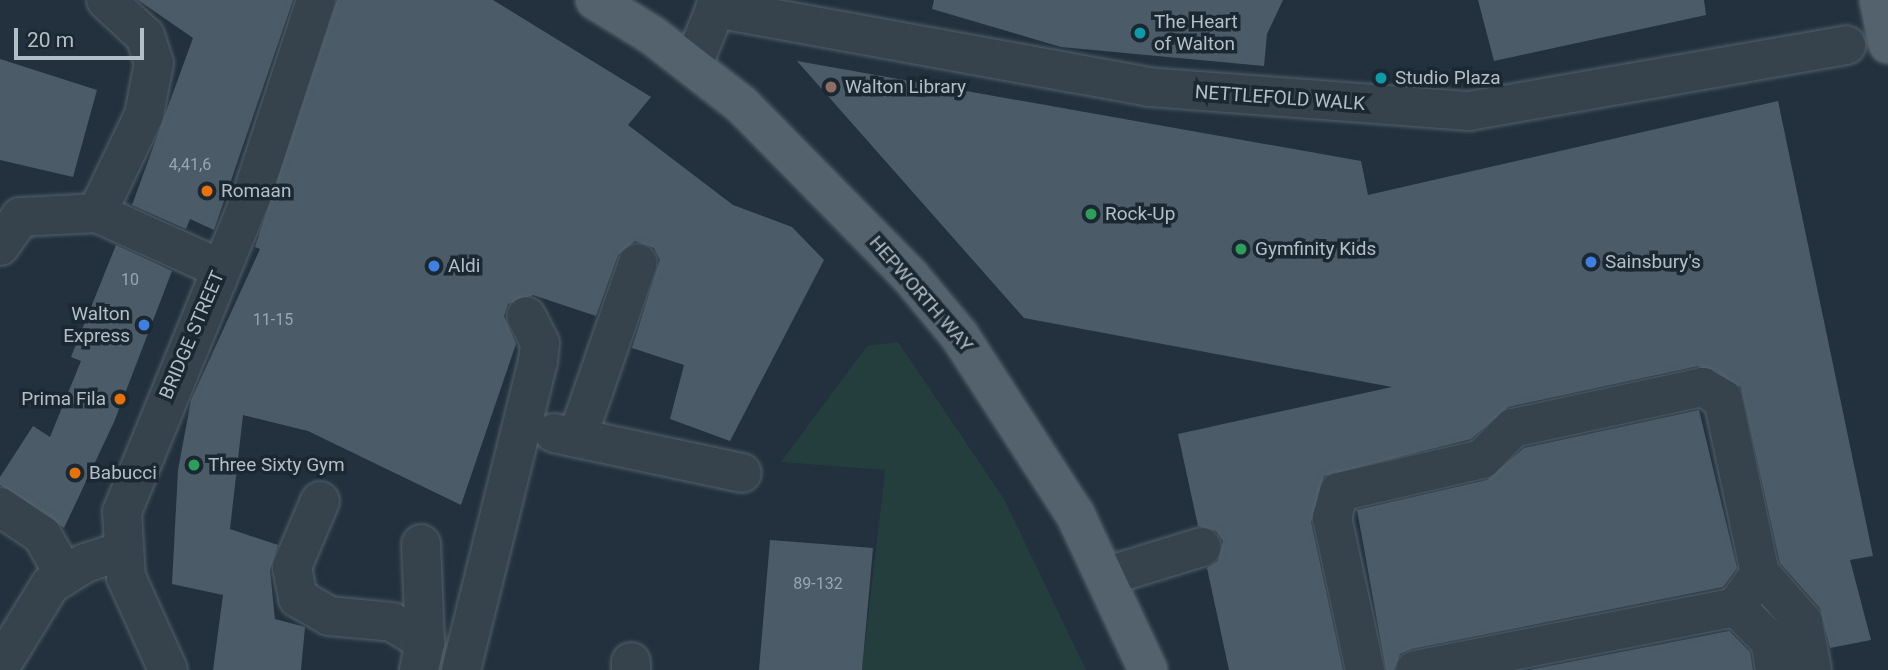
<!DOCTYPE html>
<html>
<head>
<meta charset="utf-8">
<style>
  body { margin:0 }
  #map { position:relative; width:1888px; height:670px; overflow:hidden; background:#22313d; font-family:Roboto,sans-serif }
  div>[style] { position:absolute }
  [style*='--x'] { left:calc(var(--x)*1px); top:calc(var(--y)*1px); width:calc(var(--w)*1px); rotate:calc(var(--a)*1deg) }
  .green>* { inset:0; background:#243e3d }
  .building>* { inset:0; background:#4b5c68 }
  .roads { filter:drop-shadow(0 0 2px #54616b) drop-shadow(0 0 2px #54616b) }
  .minor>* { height:38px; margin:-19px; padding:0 19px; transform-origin:19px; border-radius:19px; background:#36434d }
  .major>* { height:38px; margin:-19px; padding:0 19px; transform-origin:19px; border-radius:19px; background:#54626d }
  .dots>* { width:19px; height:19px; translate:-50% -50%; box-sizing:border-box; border:4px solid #1b2832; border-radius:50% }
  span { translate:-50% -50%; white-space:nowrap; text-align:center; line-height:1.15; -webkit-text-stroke:7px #1b2832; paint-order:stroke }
  .number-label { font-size:16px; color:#98a6b0 }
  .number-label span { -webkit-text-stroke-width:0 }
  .poi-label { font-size:19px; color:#b2bec8 }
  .left { translate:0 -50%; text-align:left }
  .right { translate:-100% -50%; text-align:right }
  .street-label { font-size:19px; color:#b2bec8 }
  .scale { position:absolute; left:14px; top:28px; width:130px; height:32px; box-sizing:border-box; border:4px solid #b2bec8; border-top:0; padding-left:9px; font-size:21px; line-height:24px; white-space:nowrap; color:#b2bec8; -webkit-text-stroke:5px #1b2832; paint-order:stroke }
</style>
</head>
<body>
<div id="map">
  <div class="green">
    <i style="clip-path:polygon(898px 342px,1004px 499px,1086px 670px,862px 670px,885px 470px,781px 462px,867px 346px)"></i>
  </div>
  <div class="building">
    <i style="clip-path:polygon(138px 0,293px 0,214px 230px,190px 219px,186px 229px,132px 205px,193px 38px)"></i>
    <i style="clip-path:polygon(337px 0,493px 0,651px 97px,628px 125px,733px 205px,792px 227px,824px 260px,730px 441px,670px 419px,684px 365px,632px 348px,660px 260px,654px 248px,635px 241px,618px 255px,596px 316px,533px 295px,508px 304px,504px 316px,516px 344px,461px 505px,308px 431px,243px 415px,230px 529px,278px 545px,270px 570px,275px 619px,305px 627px,301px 670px,213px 670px,223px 595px,172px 584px,178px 470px,191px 400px,260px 249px,255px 247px)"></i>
    <i style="clip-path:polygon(934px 0,1283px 0,1267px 34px,1264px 66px,1061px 47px,932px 9px)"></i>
    <i style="clip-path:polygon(1478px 0,1704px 0,1706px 15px,1494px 61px)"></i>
    <i style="clip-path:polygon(0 59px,97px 90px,73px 177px,0 160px)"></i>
    <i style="clip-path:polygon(797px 61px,1361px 161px,1368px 195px,1778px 101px,1873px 556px,1850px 560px,1871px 640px,1830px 648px,1820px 608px,1780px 563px,1741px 387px,1698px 366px,1508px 407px,1471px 439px,1324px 476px,1311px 522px,1343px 670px,1229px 670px,1207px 568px,1218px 561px,1223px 541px,1216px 531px,1198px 526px,1178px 434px,1392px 387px,1024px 318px)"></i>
    <i style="clip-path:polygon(116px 245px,172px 271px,114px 422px,64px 528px,0 485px,0 477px,33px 426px,50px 437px,81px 361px,71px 357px)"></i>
    <i style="clip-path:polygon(1699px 410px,1737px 568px,1723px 587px,1411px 649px,1400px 654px,1394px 670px,1386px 670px,1357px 510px,1487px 480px,1524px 448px)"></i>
    <i style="clip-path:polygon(770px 540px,873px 548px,862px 670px,759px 670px)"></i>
    <i style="clip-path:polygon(1729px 631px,1750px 652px,1753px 670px,1529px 670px)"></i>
  </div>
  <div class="roads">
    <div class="minor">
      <i style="--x:715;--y:8;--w:440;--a:10.3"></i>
      <i style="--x:1148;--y:87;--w:322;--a:4.3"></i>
      <i style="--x:1469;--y:111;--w:383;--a:-9.9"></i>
      <i style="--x:693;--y:64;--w:69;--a:-67.9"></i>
      <i style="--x:97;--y:213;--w:136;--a:24.3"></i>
      <i style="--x:0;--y:246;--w:35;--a:-55"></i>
      <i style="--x:20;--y:217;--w:77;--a:-3"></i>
      <i style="--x:97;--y:213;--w:109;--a:-64.4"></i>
      <i style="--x:144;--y:115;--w:53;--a:-79.1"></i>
      <i style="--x:154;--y:63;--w:28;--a:-108"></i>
      <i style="--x:145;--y:36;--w:53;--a:-137.3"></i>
      <i style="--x:554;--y:433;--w:192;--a:12"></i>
      <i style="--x:577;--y:438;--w:185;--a:-70.8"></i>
      <i style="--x:320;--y:501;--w:72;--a:113"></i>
      <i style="--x:292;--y:567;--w:32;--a:79"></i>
      <i style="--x:298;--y:598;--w:36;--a:30"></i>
      <i style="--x:329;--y:616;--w:63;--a:5.4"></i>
      <i style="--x:392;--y:622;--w:39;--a:31"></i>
      <i style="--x:0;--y:507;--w:50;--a:33.7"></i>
      <i style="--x:42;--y:535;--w:45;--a:60.6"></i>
      <i style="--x:1760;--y:573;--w:65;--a:48.7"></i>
      <i style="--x:1803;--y:622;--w:49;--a:79.4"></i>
      <i style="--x:1107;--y:576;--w:99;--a:-17"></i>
      <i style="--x:1736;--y:607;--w:48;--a:45"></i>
      <i style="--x:1770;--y:641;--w:29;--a:80"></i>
      <i style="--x:0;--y:667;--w:96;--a:-58.6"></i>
      <i style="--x:50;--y:585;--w:41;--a:-32.2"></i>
      <i style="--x:85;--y:563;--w:39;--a:-18"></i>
      <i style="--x:168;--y:670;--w:102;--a:-114.3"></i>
      <i style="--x:126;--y:577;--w:65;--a:-93.5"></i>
      <i style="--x:122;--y:512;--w:339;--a:-67.7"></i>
      <i style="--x:251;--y:198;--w:208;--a:-71.8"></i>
      <i style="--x:419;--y:670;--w:29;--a:-78"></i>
      <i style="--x:425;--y:642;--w:98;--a:-92.3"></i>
      <i style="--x:461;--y:670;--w:317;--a:-76"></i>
      <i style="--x:538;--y:362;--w:19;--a:-84"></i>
      <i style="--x:540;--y:343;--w:30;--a:-117"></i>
      <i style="--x:631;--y:670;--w:8;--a:-90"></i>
      <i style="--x:1365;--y:670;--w:156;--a:-102.2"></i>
      <i style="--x:1332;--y:518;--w:27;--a:-75"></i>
      <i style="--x:1339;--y:492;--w:147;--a:-13"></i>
      <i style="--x:1482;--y:459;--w:44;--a:-45"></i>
      <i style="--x:1513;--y:428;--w:194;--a:-12.2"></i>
      <i style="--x:1703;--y:387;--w:23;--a:31"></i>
      <i style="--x:1723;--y:399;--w:178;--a:78"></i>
      <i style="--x:1760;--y:573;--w:42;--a:125.2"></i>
      <i style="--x:1736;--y:607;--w:327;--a:168.9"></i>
    </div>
    <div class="major">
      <i style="--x:595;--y:0;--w:67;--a:31.6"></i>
      <i style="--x:652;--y:35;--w:114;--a:37.9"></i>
      <i style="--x:742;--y:105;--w:240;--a:45.5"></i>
      <i style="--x:910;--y:276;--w:77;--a:50.3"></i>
      <i style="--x:959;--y:335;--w:213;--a:57.1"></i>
      <i style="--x:1075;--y:514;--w:172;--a:64.9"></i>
      <i style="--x:1879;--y:0;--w:45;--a:78.4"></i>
    </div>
  </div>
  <div class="dots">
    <i style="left:1140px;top:33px;background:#0f9aa8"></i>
    <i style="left:1381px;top:78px;background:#0f9aa8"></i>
    <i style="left:831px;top:87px;background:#8d6e63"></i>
    <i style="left:207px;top:191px;background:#e8710a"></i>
    <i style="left:1091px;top:214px;background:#2e9e5b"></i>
    <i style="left:1241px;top:249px;background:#2e9e5b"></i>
    <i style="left:1591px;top:262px;background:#3f7fe0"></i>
    <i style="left:434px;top:266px;background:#3f7fe0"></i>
    <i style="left:144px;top:325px;background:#3f7fe0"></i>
    <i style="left:120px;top:399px;background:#e8710a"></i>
    <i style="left:194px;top:465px;background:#2e9e5b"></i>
    <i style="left:75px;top:473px;background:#e8710a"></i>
  </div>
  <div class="number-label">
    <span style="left:190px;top:165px">4,41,6</span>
    <span style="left:130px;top:280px">10</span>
    <span style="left:273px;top:320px">11-15</span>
    <span style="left:818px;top:584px">89-132</span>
  </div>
  <div class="poi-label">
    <span class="left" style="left:1154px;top:33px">The Heart<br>of Walton</span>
    <span class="left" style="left:1395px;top:78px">Studio Plaza</span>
    <span class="left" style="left:845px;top:87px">Walton Library</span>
    <span class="left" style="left:221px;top:191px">Romaan</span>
    <span class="left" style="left:1105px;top:214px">Rock-Up</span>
    <span class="left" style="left:1255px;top:249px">Gymfinity Kids</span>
    <span class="left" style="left:1605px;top:262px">Sainsbury's</span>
    <span class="left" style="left:448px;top:266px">Aldi</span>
    <span class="right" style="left:130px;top:325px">Walton<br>Express</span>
    <span class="right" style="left:106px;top:399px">Prima Fila</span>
    <span class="left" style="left:208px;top:465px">Three Sixty Gym</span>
    <span class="left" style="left:89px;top:473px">Babucci</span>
  </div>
  <div class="street-label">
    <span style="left:1280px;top:98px;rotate:4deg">NETTLEFOLD WALK</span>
    <span style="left:921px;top:294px;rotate:49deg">HEPWORTH WAY</span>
    <span style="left:192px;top:335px;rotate:-67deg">BRIDGE STREET</span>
  </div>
  <div class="scale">20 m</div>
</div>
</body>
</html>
